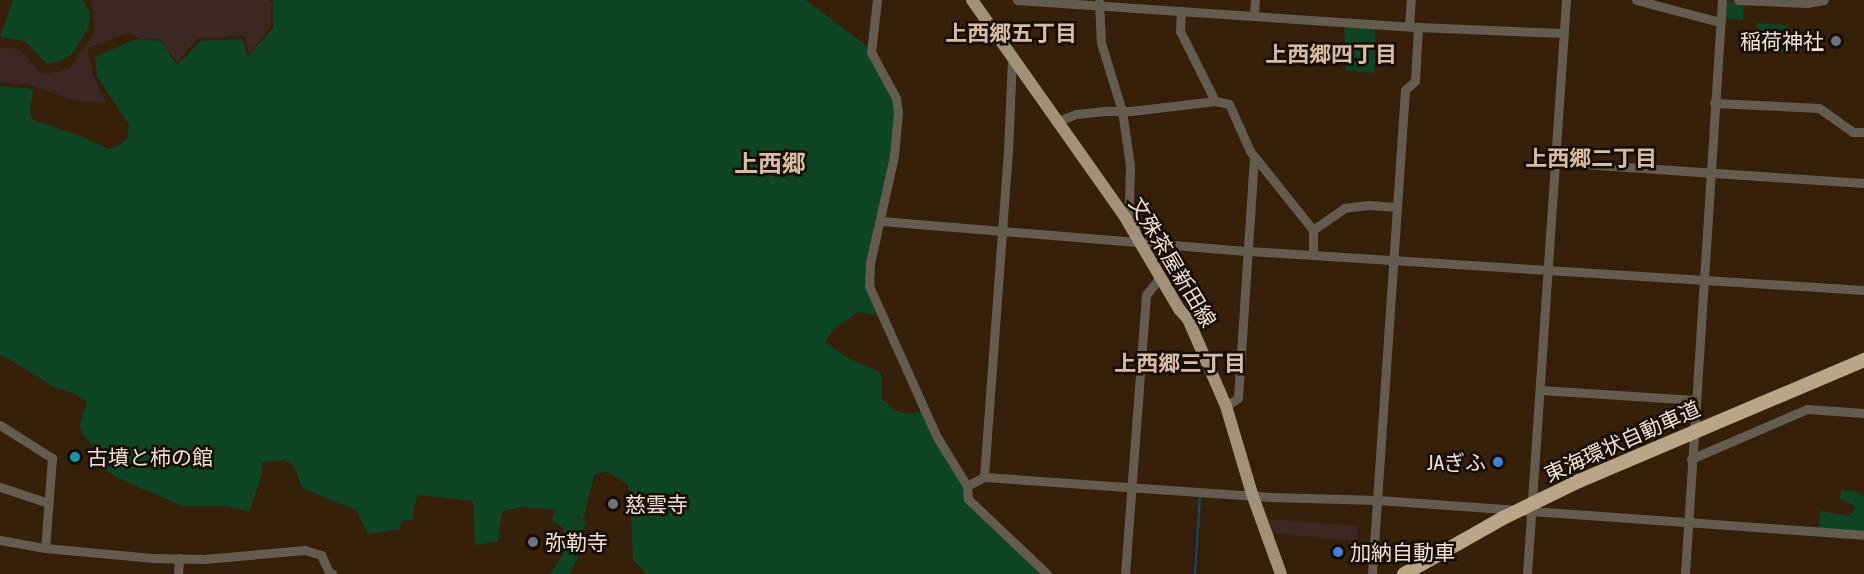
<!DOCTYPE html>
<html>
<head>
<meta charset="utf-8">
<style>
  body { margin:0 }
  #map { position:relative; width:1864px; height:574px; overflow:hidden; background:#362009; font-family:"Asap Condensed","Noto Sans JP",sans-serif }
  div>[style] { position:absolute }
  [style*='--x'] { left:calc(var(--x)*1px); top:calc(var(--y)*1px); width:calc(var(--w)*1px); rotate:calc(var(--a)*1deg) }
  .industrial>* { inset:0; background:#3b2822 }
  .green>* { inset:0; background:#0e4524 }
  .stream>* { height:2px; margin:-1px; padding:0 1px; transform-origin:1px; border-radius:1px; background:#055078 }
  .minor>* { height:9px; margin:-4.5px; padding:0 4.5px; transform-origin:4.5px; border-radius:4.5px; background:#635c4f }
  .major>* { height:12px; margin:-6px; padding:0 6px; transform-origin:6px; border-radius:6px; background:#a09177 }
  .highway-bridge>* { height:14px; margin:-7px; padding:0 7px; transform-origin:7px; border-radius:7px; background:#b8a686 }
  .dots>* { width:16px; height:16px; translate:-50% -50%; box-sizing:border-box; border:3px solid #160d04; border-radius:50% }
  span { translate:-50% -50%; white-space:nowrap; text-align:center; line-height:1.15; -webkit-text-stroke:5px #160d04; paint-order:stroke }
  .poi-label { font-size:21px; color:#f1e2d5 }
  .right { translate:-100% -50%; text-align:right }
  .left { translate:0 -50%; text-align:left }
  .street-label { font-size:21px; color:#f1e2d5 }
  .neighbourhood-label { font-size:22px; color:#d8bba1; font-weight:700 }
  .quarter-label { font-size:24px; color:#d8bba1; font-weight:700 }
</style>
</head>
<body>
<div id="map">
  <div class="industrial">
    <i style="clip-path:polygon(92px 0,268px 0,271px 3px,270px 28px,249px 54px,245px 36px,198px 38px,177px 62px,160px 39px,141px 39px,129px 33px,88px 48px,93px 76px,106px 103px,72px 100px,28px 84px,0 83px,0 48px,20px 49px,41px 74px,68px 70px,94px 33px)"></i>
    <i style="clip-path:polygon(1268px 519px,1358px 526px,1357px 541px,1270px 533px)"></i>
  </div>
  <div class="green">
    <i style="clip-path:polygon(13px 0,83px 0,90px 13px,89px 27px,72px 54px,58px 62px,47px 64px,25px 41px,0 37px)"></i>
    <i style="clip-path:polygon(273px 0,806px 0,864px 44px,887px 73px,901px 124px,868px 271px,880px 310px,874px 315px,858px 312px,834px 329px,825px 342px,846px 357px,881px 373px,882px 399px,894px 410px,910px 414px,928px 410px,964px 492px,991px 528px,1042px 574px,647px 574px,633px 560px,631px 515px,634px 509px,628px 484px,607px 472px,595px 474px,583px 519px,561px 512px,586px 521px,577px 560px,569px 574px,550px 574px,563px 555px,563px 528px,551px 520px,556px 510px,552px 509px,520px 507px,502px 512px,498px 542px,475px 545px,473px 501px,417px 495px,412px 520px,401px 521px,400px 529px,368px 534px,356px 510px,302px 488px,294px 466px,284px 460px,263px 462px,261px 478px,249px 512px,227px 506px,182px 506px,118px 478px,95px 464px,98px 452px,82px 434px,80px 424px,87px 402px,73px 393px,56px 388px,0 354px,0 86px,33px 89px,30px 113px,33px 120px,83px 137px,109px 149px,118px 146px,127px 139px,129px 124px,97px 77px,95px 57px,136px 39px,161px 41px,177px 65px,200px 41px,242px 39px,248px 57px,273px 28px)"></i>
    <i style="clip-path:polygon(1726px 2px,1744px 3px,1743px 20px,1724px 19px)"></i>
    <i style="clip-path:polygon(1344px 23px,1375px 26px,1375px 73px,1346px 71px)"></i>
    <i style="clip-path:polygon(1757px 23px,1788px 25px,1786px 52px,1757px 49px)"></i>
    <i style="clip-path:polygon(1841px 490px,1856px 491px,1864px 497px,1864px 531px,1819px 528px,1820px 511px,1849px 516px,1857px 507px,1840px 499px)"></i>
  </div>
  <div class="stream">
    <i style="--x:1195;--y:574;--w:78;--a:-86.3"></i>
  </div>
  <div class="minor">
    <i style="--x:877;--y:0;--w:52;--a:96.6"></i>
    <i style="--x:871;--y:52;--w:52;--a:61.5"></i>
    <i style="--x:896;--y:98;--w:14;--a:82"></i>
    <i style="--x:898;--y:112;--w:44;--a:95.2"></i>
    <i style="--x:894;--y:156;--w:110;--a:102.6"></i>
    <i style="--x:870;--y:263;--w:23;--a:92"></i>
    <i style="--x:869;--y:286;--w:166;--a:65.8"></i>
    <i style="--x:937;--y:437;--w:57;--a:58.5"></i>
    <i style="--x:967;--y:486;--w:13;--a:86"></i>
    <i style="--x:968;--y:499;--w:109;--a:43.5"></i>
    <i style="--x:1017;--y:0;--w:402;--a:3.9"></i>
    <i style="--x:1418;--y:27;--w:146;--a:2.4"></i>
    <i style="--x:1636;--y:0;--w:87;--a:14.7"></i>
    <i style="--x:1738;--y:0;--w:69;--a:2.5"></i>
    <i style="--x:1807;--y:3;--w:17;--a:-10"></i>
    <i style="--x:1099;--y:2;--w:41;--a:87.2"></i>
    <i style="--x:1101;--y:43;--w:71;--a:72.8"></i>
    <i style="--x:1122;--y:111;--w:55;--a:81.6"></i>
    <i style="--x:1130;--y:165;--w:42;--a:91.4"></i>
    <i style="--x:1129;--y:207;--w:23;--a:72"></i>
    <i style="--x:1181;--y:11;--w:20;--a:93"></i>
    <i style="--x:1180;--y:31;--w:78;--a:63.4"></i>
    <i style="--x:1254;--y:14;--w:14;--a:-86"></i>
    <i style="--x:1409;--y:26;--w:26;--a:-86"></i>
    <i style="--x:1714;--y:103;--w:105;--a:2.7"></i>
    <i style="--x:1819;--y:108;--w:42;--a:35.2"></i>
    <i style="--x:1853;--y:132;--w:11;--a:0"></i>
    <i style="--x:1056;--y:122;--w:22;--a:-22"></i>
    <i style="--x:1076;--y:114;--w:31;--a:-6"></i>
    <i style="--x:1107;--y:111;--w:24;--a:0"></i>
    <i style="--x:1131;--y:111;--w:85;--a:-6.8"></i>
    <i style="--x:1215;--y:101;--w:14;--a:12"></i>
    <i style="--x:1229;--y:104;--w:51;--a:65.9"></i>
    <i style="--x:1250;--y:151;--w:101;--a:51.4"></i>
    <i style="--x:1313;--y:230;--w:25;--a:90"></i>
    <i style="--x:1554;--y:162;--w:311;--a:3.9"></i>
    <i style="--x:881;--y:221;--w:369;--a:4.7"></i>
    <i style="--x:1249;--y:251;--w:616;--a:3.63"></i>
    <i style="--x:1313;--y:230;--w:38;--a:-35"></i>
    <i style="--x:1344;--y:208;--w:24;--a:-7"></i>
    <i style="--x:1368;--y:205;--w:29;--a:4"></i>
    <i style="--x:1541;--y:390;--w:153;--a:3.7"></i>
    <i style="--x:1226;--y:406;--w:14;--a:-34"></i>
    <i style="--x:1238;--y:398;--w:242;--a:-86.2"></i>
    <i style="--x:0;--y:425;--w:62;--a:32.4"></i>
    <i style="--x:52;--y:458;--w:90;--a:94.4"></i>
    <i style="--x:1691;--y:459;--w:126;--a:-23.3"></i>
    <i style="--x:1807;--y:409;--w:57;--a:4"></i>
    <i style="--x:984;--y:477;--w:325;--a:-85.8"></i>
    <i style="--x:1008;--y:153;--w:94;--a:-87.6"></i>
    <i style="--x:967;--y:486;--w:19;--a:-28"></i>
    <i style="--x:984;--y:477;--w:287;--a:4"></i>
    <i style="--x:1270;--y:497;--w:108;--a:1.6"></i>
    <i style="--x:1378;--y:500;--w:487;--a:4.1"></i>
    <i style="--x:0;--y:487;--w:51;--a:18.4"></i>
    <i style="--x:0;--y:540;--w:46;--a:10.1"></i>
    <i style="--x:45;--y:548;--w:107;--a:5.3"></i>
    <i style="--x:152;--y:558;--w:52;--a:1.1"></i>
    <i style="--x:204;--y:559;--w:101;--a:-5.1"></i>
    <i style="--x:305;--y:550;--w:17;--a:17"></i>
    <i style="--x:321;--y:555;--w:19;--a:65"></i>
    <i style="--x:329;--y:572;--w:4;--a:27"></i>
    <i style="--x:178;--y:574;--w:16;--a:-86"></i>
    <i style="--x:1125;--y:574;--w:280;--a:-85.7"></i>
    <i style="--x:1146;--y:295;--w:23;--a:-52"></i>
    <i style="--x:1372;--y:574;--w:485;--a:-86.1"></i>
    <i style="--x:1405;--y:90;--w:13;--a:-42"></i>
    <i style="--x:1415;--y:81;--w:54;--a:-86.8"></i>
    <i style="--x:1527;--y:574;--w:575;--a:-86.11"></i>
    <i style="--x:1685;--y:574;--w:575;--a:-86.31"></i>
  </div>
  <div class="major">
    <i style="--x:972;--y:0;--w:266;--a:54.8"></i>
    <i style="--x:1125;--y:217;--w:107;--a:59.6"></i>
    <i style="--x:1179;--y:309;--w:13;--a:48"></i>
    <i style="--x:1188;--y:319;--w:95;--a:66.4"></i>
    <i style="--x:1226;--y:406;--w:92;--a:73.5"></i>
    <i style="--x:1252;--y:494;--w:85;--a:70.1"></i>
  </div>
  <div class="highway-bridge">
    <i style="--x:1404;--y:574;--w:114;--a:-29.5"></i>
    <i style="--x:1503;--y:518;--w:85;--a:-26"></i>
    <i style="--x:1579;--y:481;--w:310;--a:-23"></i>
  </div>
  <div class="dots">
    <i style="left:1836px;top:41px;background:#6b7280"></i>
    <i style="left:75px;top:457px;background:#0f9aa8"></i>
    <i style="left:1498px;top:462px;background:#3f7fe0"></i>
    <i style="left:613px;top:504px;background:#6b7280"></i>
    <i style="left:533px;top:542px;background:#6b7280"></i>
    <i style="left:1338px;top:552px;background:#3f7fe0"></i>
  </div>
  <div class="poi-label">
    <span class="right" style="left:1824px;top:41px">稲荷神社</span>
    <span class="left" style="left:87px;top:457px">古墳と柿の館</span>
    <span class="right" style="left:1486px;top:462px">JAぎふ</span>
    <span class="left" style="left:625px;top:504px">慈雲寺</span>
    <span class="left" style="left:545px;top:542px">弥勒寺</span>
    <span class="left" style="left:1350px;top:552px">加納自動車</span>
  </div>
  <div class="street-label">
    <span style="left:1173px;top:262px;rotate:59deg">文殊茶屋新田線</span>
    <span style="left:1622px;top:441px;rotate:-24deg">東海環状自動車道</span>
  </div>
  <div class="neighbourhood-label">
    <span style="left:1011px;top:34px">上西郷五丁目</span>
    <span style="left:1331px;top:55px">上西郷四丁目</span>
    <span style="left:1591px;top:159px">上西郷二丁目</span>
    <span style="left:1180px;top:364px">上西郷三丁目</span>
  </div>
  <div class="quarter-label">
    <span style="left:770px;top:164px">上西郷</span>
  </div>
</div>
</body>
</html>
